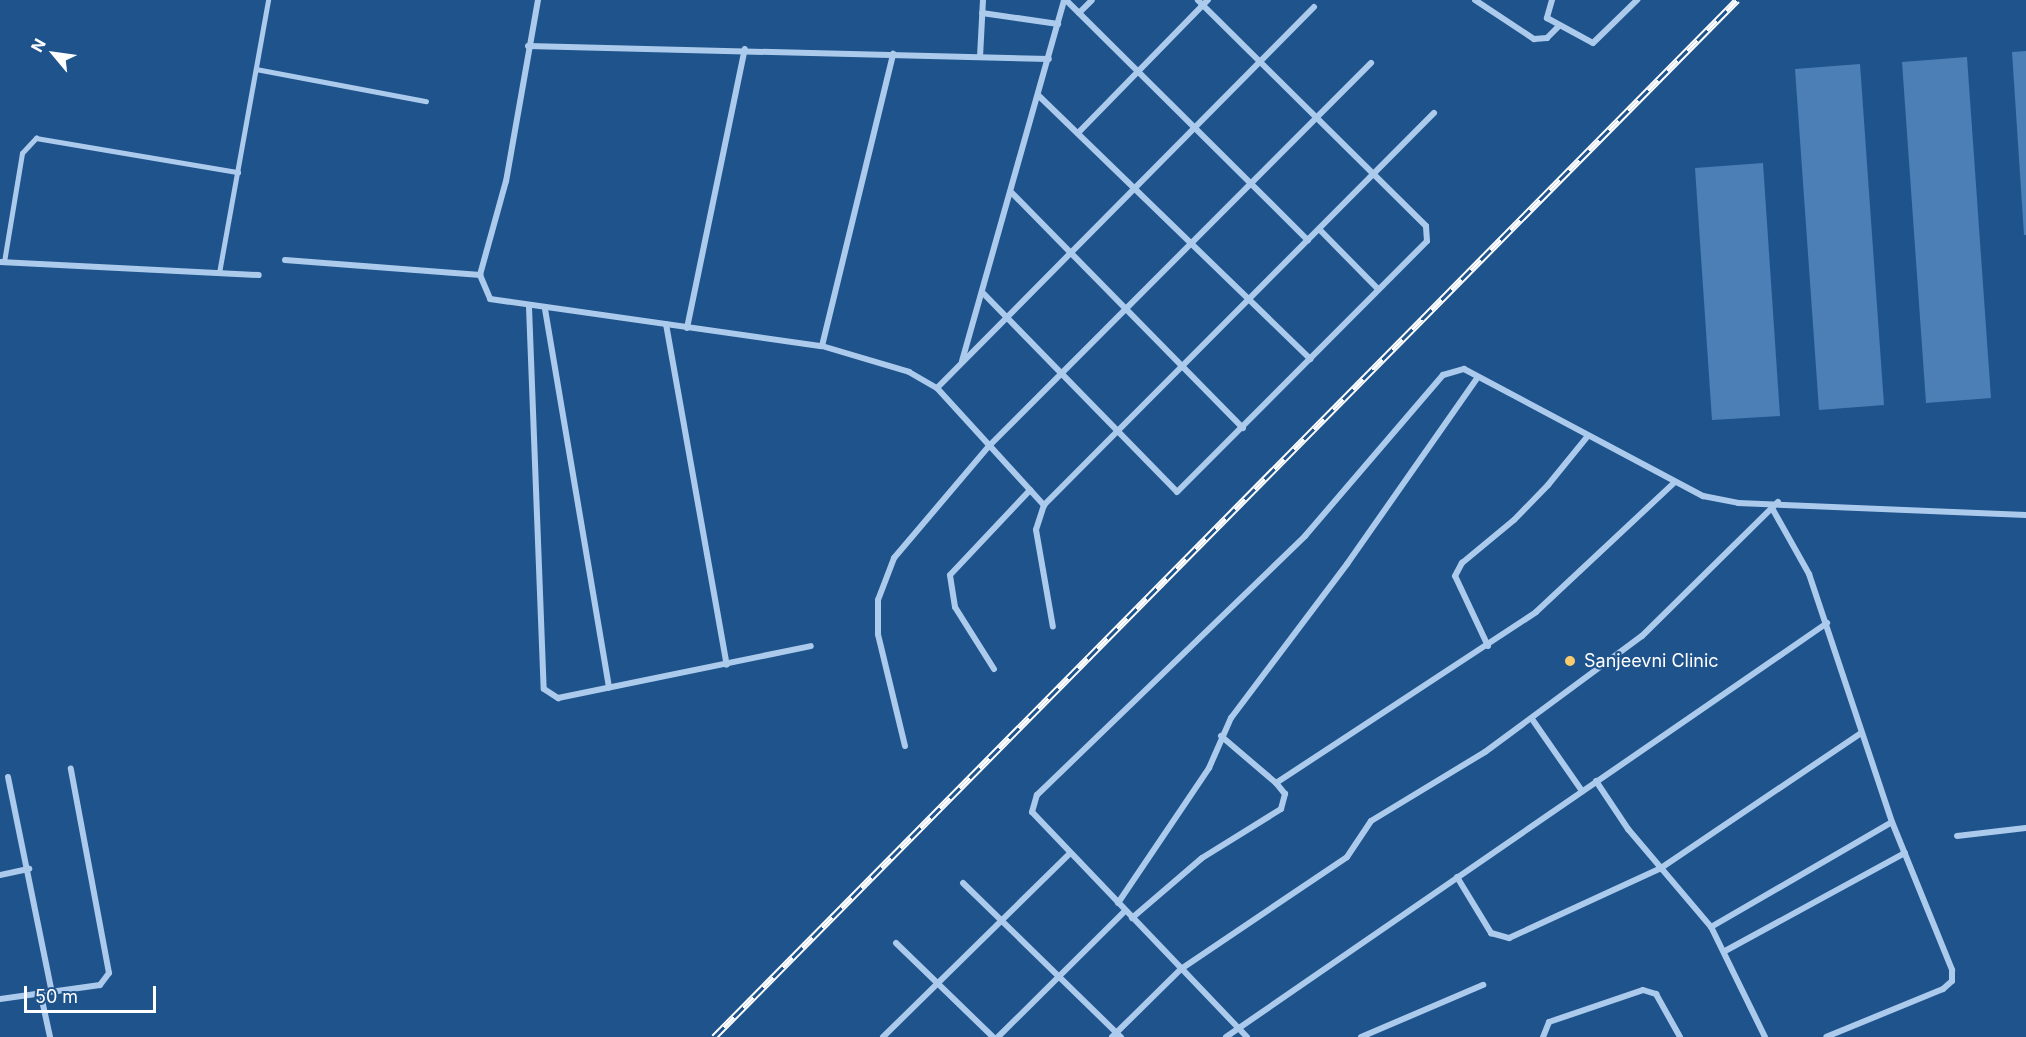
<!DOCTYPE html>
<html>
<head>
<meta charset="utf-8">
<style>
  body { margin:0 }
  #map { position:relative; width:2026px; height:1037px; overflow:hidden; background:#1f538c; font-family:Inter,sans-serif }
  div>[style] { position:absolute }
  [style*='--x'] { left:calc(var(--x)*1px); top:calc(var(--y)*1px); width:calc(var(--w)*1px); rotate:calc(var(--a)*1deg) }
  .building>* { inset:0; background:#4b7fb5 }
  .lane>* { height:4.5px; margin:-2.25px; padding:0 2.25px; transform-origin:2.25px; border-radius:2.25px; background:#accbec }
  .street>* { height:6px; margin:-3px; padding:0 3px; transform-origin:3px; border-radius:3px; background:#accbec }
  .rail>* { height:7px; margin-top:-3.5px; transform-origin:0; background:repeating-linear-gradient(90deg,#1f538c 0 14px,#fff 0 28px); box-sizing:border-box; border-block:2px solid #fff }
  .dots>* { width:16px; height:16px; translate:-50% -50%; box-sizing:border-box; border:3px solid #1f538c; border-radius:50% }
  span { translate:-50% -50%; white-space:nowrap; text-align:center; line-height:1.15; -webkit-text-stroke:4.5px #1f538c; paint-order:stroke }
  .poi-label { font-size:18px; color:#fff }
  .left { translate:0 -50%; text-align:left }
  .north { position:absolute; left:24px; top:24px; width:60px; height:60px; -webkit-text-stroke:4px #1f538c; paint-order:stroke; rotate:299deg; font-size:16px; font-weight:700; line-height:24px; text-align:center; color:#fff }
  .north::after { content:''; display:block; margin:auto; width:21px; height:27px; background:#fff; clip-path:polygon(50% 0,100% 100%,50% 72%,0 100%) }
  .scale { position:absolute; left:24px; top:986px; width:132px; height:27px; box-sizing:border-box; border:3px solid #fff; border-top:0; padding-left:8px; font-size:18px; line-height:21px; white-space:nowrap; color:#fff; -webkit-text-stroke:4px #1f538c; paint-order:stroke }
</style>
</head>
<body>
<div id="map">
  <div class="building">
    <i style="clip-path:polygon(2026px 51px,2026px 235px,2024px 235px,2012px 52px)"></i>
    <i style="clip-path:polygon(1967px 57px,1991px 398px,1926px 403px,1902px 62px)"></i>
    <i style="clip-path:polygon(1860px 64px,1884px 405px,1819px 410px,1795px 69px)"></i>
    <i style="clip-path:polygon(1763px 163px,1780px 416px,1712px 420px,1695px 168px)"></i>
  </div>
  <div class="lane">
    <i style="--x:256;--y:69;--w:173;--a:10.7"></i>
    <i style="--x:4;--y:262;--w:110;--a:-80.6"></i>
    <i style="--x:22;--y:153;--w:21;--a:-47"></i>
    <i style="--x:36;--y:138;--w:205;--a:9.6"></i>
    <i style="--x:219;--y:273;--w:277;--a:-79.8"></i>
  </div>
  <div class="street">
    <i style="--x:538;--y:0;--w:184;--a:100"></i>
    <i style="--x:506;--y:181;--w:98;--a:105.5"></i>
    <i style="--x:480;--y:275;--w:26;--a:67"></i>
    <i style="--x:490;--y:299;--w:335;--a:8.1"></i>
    <i style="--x:822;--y:346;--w:91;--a:16.6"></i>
    <i style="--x:909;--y:372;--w:32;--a:30"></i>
    <i style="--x:937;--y:388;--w:159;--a:47.6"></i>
    <i style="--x:1044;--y:505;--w:553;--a:-45.15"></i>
    <i style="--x:1066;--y:0;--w:341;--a:44.8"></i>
    <i style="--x:1475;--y:0;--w:71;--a:33.5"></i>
    <i style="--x:1534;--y:39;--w:13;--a:-4"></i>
    <i style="--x:1547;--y:38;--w:17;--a:-45"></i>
    <i style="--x:1552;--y:0;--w:19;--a:106"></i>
    <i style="--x:1547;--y:18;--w:52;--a:28.5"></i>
    <i style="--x:1593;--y:43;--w:62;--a:-44.3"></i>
    <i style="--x:982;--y:13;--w:77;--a:8.2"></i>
    <i style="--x:1079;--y:13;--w:18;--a:-45"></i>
    <i style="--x:528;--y:46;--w:521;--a:1.43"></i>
    <i style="--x:980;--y:57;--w:57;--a:-87"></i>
    <i style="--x:1039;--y:96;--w:378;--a:44.1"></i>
    <i style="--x:1078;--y:133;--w:186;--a:-45.7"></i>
    <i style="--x:1011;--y:192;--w:331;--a:45.5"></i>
    <i style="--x:1319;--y:229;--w:84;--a:45.5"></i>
    <i style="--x:285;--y:260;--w:196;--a:4.4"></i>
    <i style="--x:0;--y:262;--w:259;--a:2.9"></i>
    <i style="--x:982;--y:292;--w:279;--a:45.7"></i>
    <i style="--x:1177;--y:492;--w:354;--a:-45.1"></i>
    <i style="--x:1427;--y:241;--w:15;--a:-94"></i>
    <i style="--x:1426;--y:226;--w:321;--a:-135.3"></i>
    <i style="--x:529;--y:307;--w:382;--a:87.8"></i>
    <i style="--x:544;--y:689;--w:17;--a:33"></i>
    <i style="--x:558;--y:698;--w:258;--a:-11.6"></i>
    <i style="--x:545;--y:309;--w:384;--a:80.4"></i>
    <i style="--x:666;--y:324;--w:346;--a:79.9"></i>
    <i style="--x:687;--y:328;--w:285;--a:-78.3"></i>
    <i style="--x:822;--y:346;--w:301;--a:-76.3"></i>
    <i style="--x:962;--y:361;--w:375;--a:-74.2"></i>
    <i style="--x:937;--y:388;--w:536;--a:-45.3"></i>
    <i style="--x:1044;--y:505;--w:26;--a:108"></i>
    <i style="--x:1036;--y:530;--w:98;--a:80.1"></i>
    <i style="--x:1772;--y:508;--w:76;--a:60.7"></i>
    <i style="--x:1809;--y:574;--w:262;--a:71.5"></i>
    <i style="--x:1892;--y:822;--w:160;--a:67.9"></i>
    <i style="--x:1952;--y:970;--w:11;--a:90"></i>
    <i style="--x:1952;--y:981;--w:12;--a:138"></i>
    <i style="--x:1943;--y:989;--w:126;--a:157.7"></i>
    <i style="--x:1488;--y:646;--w:77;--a:-115.2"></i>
    <i style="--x:1455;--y:576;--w:15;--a:-62"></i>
    <i style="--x:1462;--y:563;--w:67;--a:-39.6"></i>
    <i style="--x:1514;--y:520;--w:49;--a:-45.8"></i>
    <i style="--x:1548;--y:485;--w:62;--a:-50.9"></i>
    <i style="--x:994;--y:669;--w:73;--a:-122.2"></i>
    <i style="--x:955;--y:607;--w:32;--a:-99"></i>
    <i style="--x:950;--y:575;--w:117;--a:-46.7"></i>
    <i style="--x:1532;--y:719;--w:88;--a:55.2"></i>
    <i style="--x:1221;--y:736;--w:72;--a:40.5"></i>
    <i style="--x:905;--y:746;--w:115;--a:-103.6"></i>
    <i style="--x:878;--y:634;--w:34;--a:-90"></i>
    <i style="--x:878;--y:600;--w:45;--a:-69.1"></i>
    <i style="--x:894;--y:558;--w:147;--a:-49.7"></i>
    <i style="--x:989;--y:446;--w:541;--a:-45.07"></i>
    <i style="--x:8;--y:777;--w:216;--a:78.5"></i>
    <i style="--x:1596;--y:781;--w:58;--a:56.3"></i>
    <i style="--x:1628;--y:829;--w:128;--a:49.7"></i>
    <i style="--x:1957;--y:836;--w:69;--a:-6.6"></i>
    <i style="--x:0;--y:875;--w:30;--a:-12"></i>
    <i style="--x:1457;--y:877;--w:66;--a:58.7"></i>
    <i style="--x:1491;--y:933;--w:19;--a:16"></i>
    <i style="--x:1509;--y:938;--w:167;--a:-24.7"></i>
    <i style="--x:1661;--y:868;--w:241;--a:-34"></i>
    <i style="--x:963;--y:883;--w:221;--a:44.3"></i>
    <i style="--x:1118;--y:903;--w:163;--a:-56"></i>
    <i style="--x:1209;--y:768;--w:55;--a:-66.3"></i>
    <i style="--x:1231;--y:718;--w:193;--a:-53"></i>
    <i style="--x:1347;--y:564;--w:228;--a:-55"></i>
    <i style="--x:1132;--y:918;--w:92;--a:-40.6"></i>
    <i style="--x:1202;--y:858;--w:93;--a:-31.8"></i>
    <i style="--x:1281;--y:809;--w:16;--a:-75"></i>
    <i style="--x:1285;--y:794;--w:14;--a:-129"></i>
    <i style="--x:1276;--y:783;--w:311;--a:-33.3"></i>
    <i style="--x:1536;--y:612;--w:189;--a:-43.1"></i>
    <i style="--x:896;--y:943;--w:135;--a:44.1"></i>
    <i style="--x:1725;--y:951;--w:205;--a:-28.6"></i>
    <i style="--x:40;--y:991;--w:47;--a:77.7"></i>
    <i style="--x:0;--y:999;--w:101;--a:-8"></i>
    <i style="--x:100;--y:985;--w:15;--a:-53"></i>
    <i style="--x:109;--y:973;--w:208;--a:-100.6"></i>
    <i style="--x:883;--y:1037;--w:262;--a:-44.5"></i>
    <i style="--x:998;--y:1037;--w:179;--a:-44.8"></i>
    <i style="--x:1112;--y:1037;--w:97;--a:-44.6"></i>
    <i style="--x:1181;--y:969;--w:200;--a:-34"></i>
    <i style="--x:1347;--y:857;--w:43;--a:-56.3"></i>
    <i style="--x:1371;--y:821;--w:133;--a:-31.2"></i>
    <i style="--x:1485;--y:752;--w:195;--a:-36.5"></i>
    <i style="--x:1642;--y:636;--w:191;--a:-44.6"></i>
    <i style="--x:1226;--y:1037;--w:730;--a:-34.56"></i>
    <i style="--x:1247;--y:1037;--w:311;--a:-133.7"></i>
    <i style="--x:1032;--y:812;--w:18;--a:-74"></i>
    <i style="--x:1037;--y:795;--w:373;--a:-44"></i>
    <i style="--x:1305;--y:536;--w:212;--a:-49.4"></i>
    <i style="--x:1443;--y:375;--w:22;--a:-16"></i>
    <i style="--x:1464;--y:369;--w:271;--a:28"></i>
    <i style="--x:1703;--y:496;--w:36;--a:11"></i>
    <i style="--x:1738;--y:503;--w:288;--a:2.4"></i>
    <i style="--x:1361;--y:1037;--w:133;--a:-23.1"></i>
    <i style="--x:1543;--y:1037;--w:16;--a:-68"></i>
    <i style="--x:1549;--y:1022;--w:99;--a:-18.8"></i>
    <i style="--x:1643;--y:990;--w:14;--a:17"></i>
    <i style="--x:1656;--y:994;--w:49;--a:60.8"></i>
    <i style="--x:1765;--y:1037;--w:123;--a:-116.1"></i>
    <i style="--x:1711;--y:927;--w:209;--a:-30.1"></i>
  </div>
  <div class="rail">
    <i style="--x:714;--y:1037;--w:1457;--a:-45.39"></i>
  </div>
  <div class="dots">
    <i style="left:1570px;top:661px;background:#facb6c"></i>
  </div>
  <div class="poi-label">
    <span class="left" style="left:1584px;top:661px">Sanjeevni Clinic</span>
  </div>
  <div class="north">N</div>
  <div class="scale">50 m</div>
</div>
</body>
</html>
